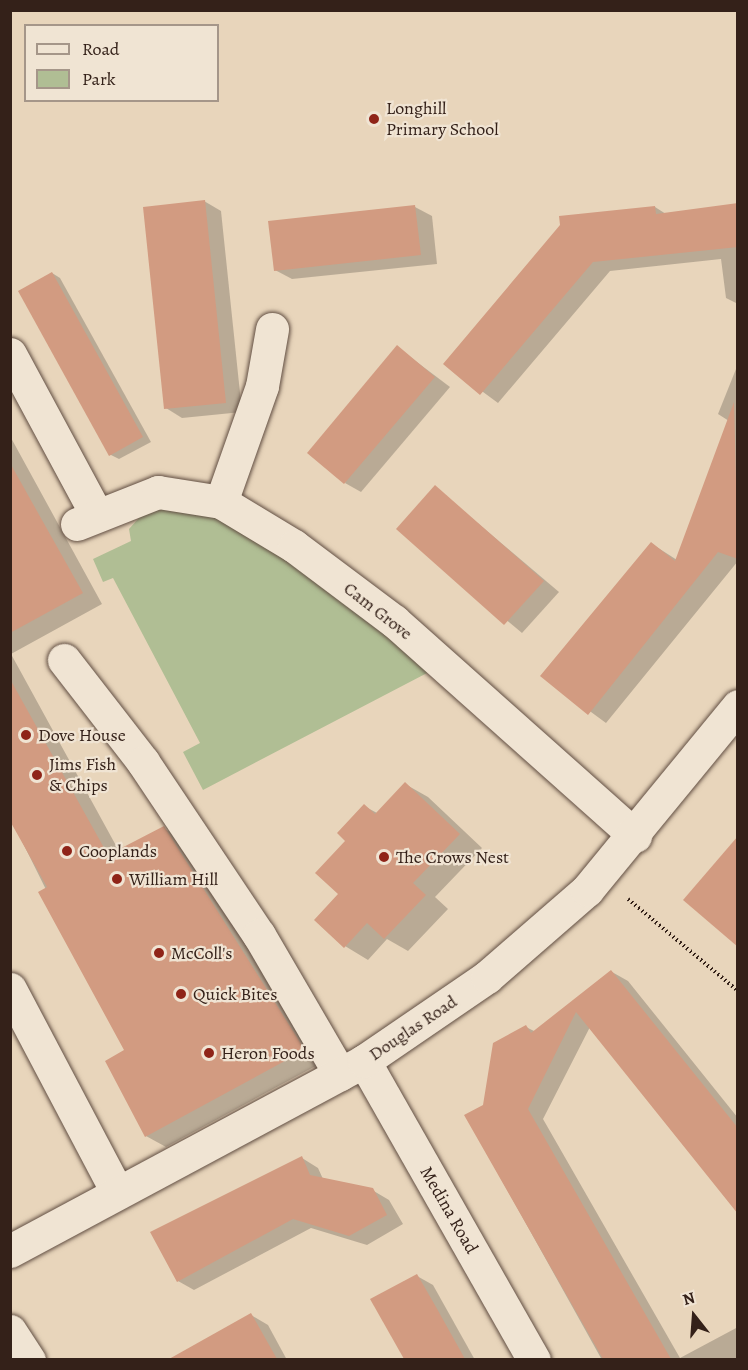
<!DOCTYPE html>
<html>
<head>
<meta charset="utf-8">
<style>
  body { margin:0 }
  #map { position:relative; width:748px; height:1370px; overflow:hidden; background:#e8d5bb; font-family:Alegreya,serif }
  div>[style] { position:absolute }
  [style*='--x'] { left:calc(var(--x)*1px); top:calc(var(--y)*1px); width:calc(var(--w)*1px); rotate:calc(var(--a)*1deg) }
  .green>* { inset:0; background:#b0be94 }
  .shadow>* { inset:0; background:#0003 }
  .building>* { inset:0; background:#d29b81 }
  .path>* { height:4px; margin-top:-2px; transform-origin:0; background:repeating-linear-gradient(90deg,#342119 0 1.5px,transparent 0 4.5px) }
  .roads { filter:drop-shadow(0 0 2px #614e42) drop-shadow(0 0 2px #614e42) }
  .minor>* { height:33px; margin:-16.5px; padding:0 16.5px; transform-origin:16.5px; border-radius:16.5px; background:#f0e4d3 }
  .dots>* { width:16px; height:16px; translate:-50% -50%; box-sizing:border-box; border:3px solid #f0e4d3; border-radius:50% }
  span { translate:-50% -50%; white-space:nowrap; text-align:center; line-height:1.15; -webkit-text-stroke:4.5px #f0e4d3; paint-order:stroke }
  .poi-label { font-size:18px; color:#342119 }
  .left { translate:0 -50%; text-align:left }
  .street-label { font-size:18px; color:#342119 }
  .frame { position:absolute; inset:0; border:12px solid #342119; pointer-events:none }
  .legend { position:absolute; left:24px; top:24px; width:195px; height:78px; box-sizing:border-box; background:#f0e4d3; border:2px solid #a59689; margin:0; padding:8px 10px; list-style:none; font-size:18px; color:#342119 }
  .legend li { display:flex; align-items:center; gap:12px; height:30px }
  .legend b { width:30px; border:2px solid #a59689 }
  .north { position:absolute; left:664px; top:1286px; width:60px; height:60px; -webkit-text-stroke:4px #f0e4d3; paint-order:stroke; rotate:343deg; font-size:16px; font-weight:700; line-height:24px; text-align:center; color:#342119 }
  .north::after { content:''; display:block; margin:auto; width:21px; height:27px; background:#342119; clip-path:polygon(50% 0,100% 100%,50% 72%,0 100%) }
</style>
</head>
<body>
<div id="map">
  <div class="green">
    <i style="clip-path:polygon(169px 506px,227px 518px,338px 588px,429px 672px,203px 790px,183px 752px,200px 743px,113px 578px,103px 582px,93px 559px,131px 541px,129px 529px,147px 509px)"></i>
  </div>
  <div class="shadow">
    <i style="clip-path:polygon(204px 201px,221px 211px,242px 412px,182px 418px,166px 408px)"></i>
    <i style="clip-path:polygon(738px 205px,738px 304px,726px 298px,721px 259px,610px 271px,498px 403px,445px 364px,655px 207px,666px 214px)"></i>
    <i style="clip-path:polygon(415px 207px,432px 216px,437px 264px,292px 279px,275px 270px)"></i>
    <i style="clip-path:polygon(52px 273px,60px 278px,151px 442px,119px 459px,111px 455px)"></i>
    <i style="clip-path:polygon(397px 347px,450px 387px,361px 492px,345px 483px)"></i>
    <i style="clip-path:polygon(738px 364px,738px 561px,606px 723px,542px 676px,652px 544px,677px 560px,729px 421px,718px 414px)"></i>
    <i style="clip-path:polygon(10px 436px,102px 604px,11px 654px,119px 851px,163px 828px,183px 839px,323px 1062px,166px 1147px,146px 1136px,126px 1051px,10px 817px)"></i>
    <i style="clip-path:polygon(435px 487px,559px 592px,522px 633px,398px 529px)"></i>
    <i style="clip-path:polygon(405px 784px,428px 797px,482px 848px,435px 897px,448px 909px,408px 951px,387px 939px,368px 960px,345px 946px,340px 894px,347px 841px,364px 806px,377px 813px)"></i>
    <i style="clip-path:polygon(612px 972px,628px 981px,738px 1118px,738px 1212px,590px 1027px,543px 1119px,680px 1358px,738px 1327px,738px 1360px,602px 1360px,466px 1116px,484px 1106px,526px 1027px,536px 1032px)"></i>
    <i style="clip-path:polygon(302px 1158px,318px 1168px,323px 1179px,372px 1190px,389px 1200px,403px 1224px,367px 1245px,311px 1228px,194px 1290px,178px 1281px)"></i>
    <i style="clip-path:polygon(417px 1276px,433px 1285px,475px 1360px,406px 1360px,372px 1300px)"></i>
    <i style="clip-path:polygon(251px 1315px,268px 1325px,287px 1360px,214px 1360px,204px 1342px)"></i>
  </div>
  <div class="building">
    <i style="clip-path:polygon(205px 200px,226px 403px,164px 409px,143px 207px)"></i>
    <i style="clip-path:polygon(738px 203px,738px 247px,593px 262px,480px 395px,443px 364px,560px 225px,559px 216px,655px 206px,656px 214px)"></i>
    <i style="clip-path:polygon(415px 205px,421px 255px,274px 271px,268px 221px)"></i>
    <i style="clip-path:polygon(52px 272px,143px 437px,109px 456px,18px 291px)"></i>
    <i style="clip-path:polygon(397px 345px,435px 377px,344px 484px,307px 453px)"></i>
    <i style="clip-path:polygon(734px 402px,738px 559px,718px 552px,588px 715px,540px 676px,651px 542px,675px 561px)"></i>
    <i style="clip-path:polygon(10px 463px,83px 593px,10px 633px)"></i>
    <i style="clip-path:polygon(435px 485px,544px 581px,504px 625px,396px 529px)"></i>
    <i style="clip-path:polygon(10px 679px,108px 855px,164px 826px,305px 1050px,145px 1137px,105px 1061px,124px 1050px,38px 892px,47px 887px,10px 821px)"></i>
    <i style="clip-path:polygon(405px 782px,460px 834px,413px 883px,426px 895px,384px 939px,367px 923px,344px 948px,314px 920px,338px 894px,315px 873px,345px 841px,337px 833px,364px 804px,375px 814px)"></i>
    <i style="clip-path:polygon(738px 836px,738px 947px,683px 900px)"></i>
    <i style="clip-path:polygon(611px 970px,738px 1128px,738px 1214px,576px 1012px,528px 1109px,671px 1359px,603px 1359px,464px 1115px,483px 1105px,493px 1043px,526px 1025px,531px 1033px)"></i>
    <i style="clip-path:polygon(302px 1156px,310px 1175px,373px 1188px,387px 1215px,349px 1236px,293px 1219px,177px 1282px,150px 1232px)"></i>
    <i style="clip-path:polygon(417px 1274px,436px 1307px,465px 1359px,404px 1359px,370px 1299px)"></i>
    <i style="clip-path:polygon(251px 1313px,277px 1359px,169px 1359px)"></i>
  </div>
  <div class="path">
    <i style="--x:628;--y:899;--w:143;--a:39.9"></i>
  </div>
  <div class="roads">
    <div class="minor">
      <i style="--x:10;--y:354;--w:182;--a:61.7"></i>
      <i style="--x:221;--y:502;--w:123;--a:-70.5"></i>
      <i style="--x:262;--y:386;--w:58;--a:-80"></i>
      <i style="--x:77;--y:524;--w:87;--a:-21.6"></i>
      <i style="--x:158;--y:492;--w:64;--a:9"></i>
      <i style="--x:221;--y:502;--w:85;--a:31.1"></i>
      <i style="--x:294;--y:546;--w:125;--a:36.9"></i>
      <i style="--x:394;--y:621;--w:323;--a:41.7"></i>
      <i style="--x:64;--y:660;--w:129;--a:52.2"></i>
      <i style="--x:143;--y:762;--w:208;--a:56.2"></i>
      <i style="--x:259;--y:935;--w:161;--a:59.8"></i>
      <i style="--x:10;--y:989;--w:229;--a:62.2"></i>
      <i style="--x:364;--y:1061;--w:344;--a:60.4"></i>
      <i style="--x:10;--y:1251;--w:402;--a:-28.2"></i>
      <i style="--x:364;--y:1061;--w:149;--a:-34.3"></i>
      <i style="--x:487;--y:977;--w:133;--a:-41"></i>
      <i style="--x:587;--y:890;--w:238;--a:-50.6"></i>
      <i style="--x:10;--y:1331;--w:35;--a:57"></i>
    </div>
  </div>
  <div class="dots">
    <i style="left:374px;top:119px;background:#8f2418"></i>
    <i style="left:26px;top:735px;background:#8f2418"></i>
    <i style="left:37px;top:775px;background:#8f2418"></i>
    <i style="left:67px;top:851px;background:#8f2418"></i>
    <i style="left:384px;top:857px;background:#8f2418"></i>
    <i style="left:117px;top:879px;background:#8f2418"></i>
    <i style="left:159px;top:953px;background:#8f2418"></i>
    <i style="left:181px;top:994px;background:#8f2418"></i>
    <i style="left:209px;top:1053px;background:#8f2418"></i>
  </div>
  <div class="poi-label">
    <span class="left" style="left:386px;top:119px">Longhill<br>Primary School</span>
    <span class="left" style="left:38px;top:735px">Dove House</span>
    <span class="left" style="left:49px;top:775px">Jims Fish<br>&amp; Chips</span>
    <span class="left" style="left:79px;top:851px">Cooplands</span>
    <span class="left" style="left:396px;top:857px">The Crows Nest</span>
    <span class="left" style="left:129px;top:879px">William Hill</span>
    <span class="left" style="left:171px;top:953px">McColl's</span>
    <span class="left" style="left:193px;top:994px">Quick Bites</span>
    <span class="left" style="left:221px;top:1053px">Heron Foods</span>
  </div>
  <div class="street-label">
    <span style="left:378px;top:611px;rotate:38deg">Cam Grove</span>
    <span style="left:413px;top:1028px;rotate:-34deg">Douglas Road</span>
    <span style="left:449px;top:1210px;rotate:60deg">Medina Road</span>
  </div>
  <div class="frame"></div>
  <ul class="legend">
  <li><b style="height:8px;background:#f0e4d3"></b>Road</li>
  <li><b style="height:16px;background:#b0be94"></b>Park</li>
  </ul>
  <div class="north">N</div>
</div>
</body>
</html>
